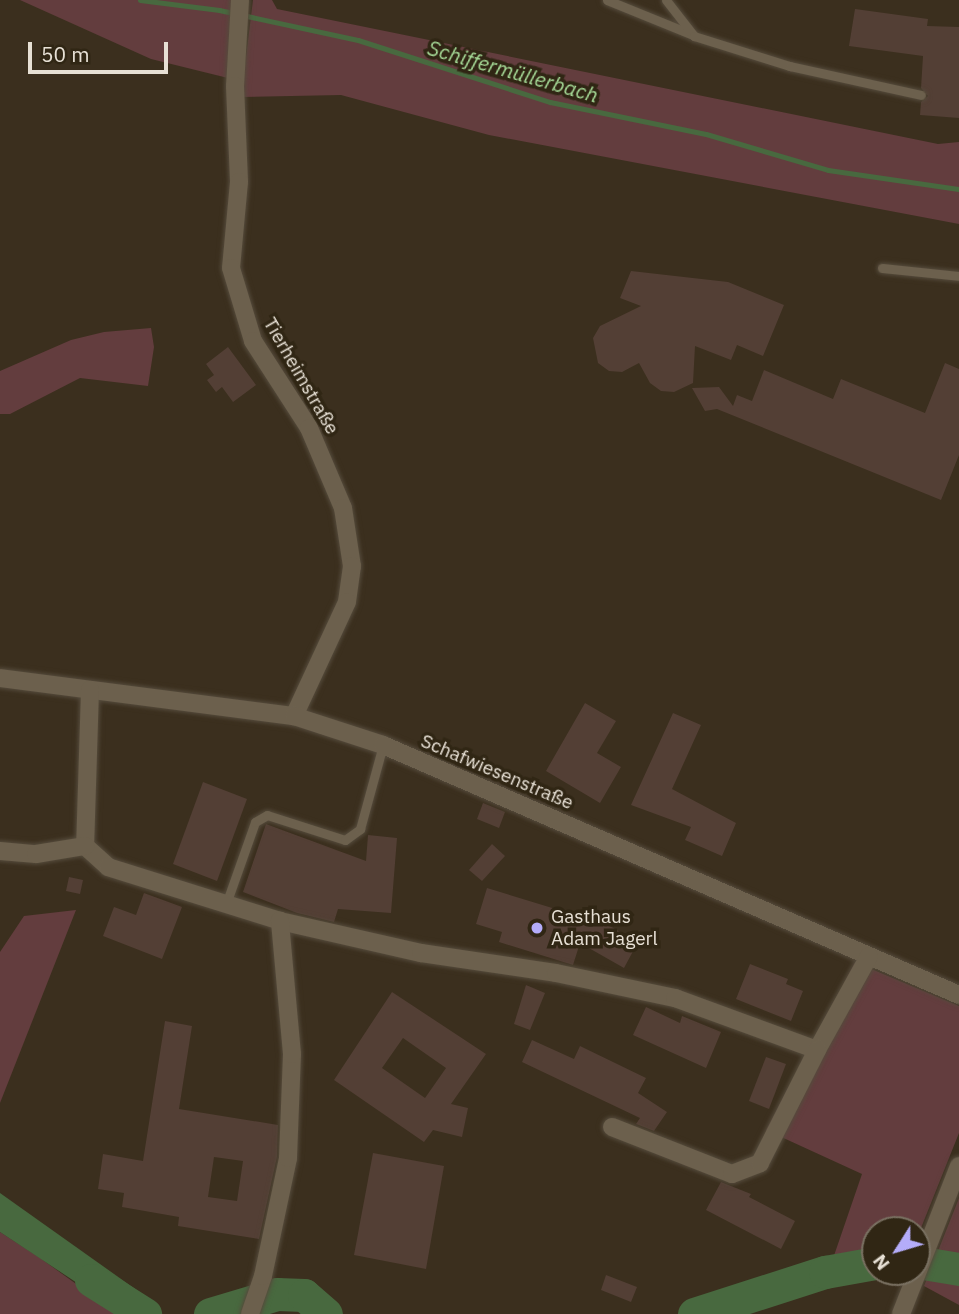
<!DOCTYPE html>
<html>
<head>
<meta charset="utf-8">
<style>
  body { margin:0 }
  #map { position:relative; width:959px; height:1314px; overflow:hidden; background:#3b2f1e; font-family:"IBM Plex Sans",sans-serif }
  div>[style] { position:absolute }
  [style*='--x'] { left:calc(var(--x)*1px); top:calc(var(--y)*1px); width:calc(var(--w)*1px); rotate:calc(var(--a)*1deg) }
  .green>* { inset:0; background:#633d3e }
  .water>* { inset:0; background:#48693f }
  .stream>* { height:5px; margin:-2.5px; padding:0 2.5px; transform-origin:2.5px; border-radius:2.5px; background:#48693f }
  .river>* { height:33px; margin:-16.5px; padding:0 16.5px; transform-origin:16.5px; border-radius:16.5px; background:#48693f }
  .building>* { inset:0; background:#533f35 }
  .roads { filter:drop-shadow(0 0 2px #554b3c) drop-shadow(0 0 2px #554b3c) }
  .lane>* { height:9px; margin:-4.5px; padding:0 4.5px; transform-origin:4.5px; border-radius:4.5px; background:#6c604d }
  .street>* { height:18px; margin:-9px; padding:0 9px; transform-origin:9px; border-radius:9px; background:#6c604d }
  .dots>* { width:19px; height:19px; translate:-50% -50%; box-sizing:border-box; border:4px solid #302614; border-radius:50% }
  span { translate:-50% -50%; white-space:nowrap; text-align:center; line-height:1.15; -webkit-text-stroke:7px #302614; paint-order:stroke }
  .street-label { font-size:19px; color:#e7e0d5 }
  .poi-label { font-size:19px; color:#e7e0d5 }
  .left { translate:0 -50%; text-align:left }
  .water-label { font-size:21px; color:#a5d996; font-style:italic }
  .north { position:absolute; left:861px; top:1216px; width:70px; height:70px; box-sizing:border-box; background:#302614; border:2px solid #797061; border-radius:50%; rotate:233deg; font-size:19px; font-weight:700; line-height:28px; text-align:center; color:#e7e0d5 }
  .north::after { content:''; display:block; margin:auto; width:24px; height:32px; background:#b4acf9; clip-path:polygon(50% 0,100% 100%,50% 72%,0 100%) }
  .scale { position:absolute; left:28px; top:42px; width:140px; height:32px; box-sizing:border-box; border:4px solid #e7e0d5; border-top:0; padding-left:9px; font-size:21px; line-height:24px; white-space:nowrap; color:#e7e0d5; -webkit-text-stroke:5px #302614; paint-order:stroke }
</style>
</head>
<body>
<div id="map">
  <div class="green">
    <i style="clip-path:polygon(20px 0,237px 0,232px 79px,151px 59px)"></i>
    <i style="clip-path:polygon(253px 0,272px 0,277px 9px,938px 144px,959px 142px,959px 224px,489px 135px,341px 95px,241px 97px)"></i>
    <i style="clip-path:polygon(151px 328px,154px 347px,148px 386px,80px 378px,10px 414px,0 414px,0 371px,71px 340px,104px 332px)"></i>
    <i style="clip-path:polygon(76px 910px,0 1103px,0 952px,24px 916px)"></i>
    <i style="clip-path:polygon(855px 962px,959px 1006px,959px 1133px,917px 1238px,917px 1230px,875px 1230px,875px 1261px,827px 1276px,862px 1174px,766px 1130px)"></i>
    <i style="clip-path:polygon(959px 1198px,959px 1305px,924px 1286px)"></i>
    <i style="clip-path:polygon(0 1232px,40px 1258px,118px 1314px,0 1314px)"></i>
  </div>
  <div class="water">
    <i style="clip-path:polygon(0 1193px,138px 1291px,124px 1314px,0 1232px)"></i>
  </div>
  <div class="stream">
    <i style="--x:140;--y:0;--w:80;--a:7.2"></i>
    <i style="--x:219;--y:10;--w:142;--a:12.2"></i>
    <i style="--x:358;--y:40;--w:202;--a:17.9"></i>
    <i style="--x:550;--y:102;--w:159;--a:11.6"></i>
    <i style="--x:706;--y:134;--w:127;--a:16.4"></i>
    <i style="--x:828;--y:170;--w:132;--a:8.3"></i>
  </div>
  <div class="river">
    <i style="--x:917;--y:1262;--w:43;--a:9.5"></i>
    <i style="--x:91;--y:1280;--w:64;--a:32.2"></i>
    <i style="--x:210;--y:1314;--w:70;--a:-16.6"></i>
    <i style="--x:277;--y:1294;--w:27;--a:2"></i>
    <i style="--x:304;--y:1295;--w:29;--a:41"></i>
    <i style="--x:694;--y:1314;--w:138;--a:-17.8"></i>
    <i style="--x:825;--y:1272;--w:51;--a:-10.2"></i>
  </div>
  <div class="building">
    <i style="clip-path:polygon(855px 9px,928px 19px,927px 26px,959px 27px,959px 118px,920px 115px,921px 102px,928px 96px,921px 88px,923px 56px,849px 46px)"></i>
    <i style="clip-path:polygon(631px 271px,728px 282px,784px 305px,763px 356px,737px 345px,731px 360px,695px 346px,693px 383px,674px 392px,661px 391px,650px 383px,639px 363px,622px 372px,609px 371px,598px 363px,593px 338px,600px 326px,641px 306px,620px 298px)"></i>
    <i style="clip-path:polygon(228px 347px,256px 385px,233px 402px,222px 387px,216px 392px,207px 380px,214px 375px,206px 364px)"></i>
    <i style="clip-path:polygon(945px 363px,959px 369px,959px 455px,941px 500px,717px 409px,705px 411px,692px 388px,719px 387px,733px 406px,737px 395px,752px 401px,764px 370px,833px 399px,841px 379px,925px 413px)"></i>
    <i style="clip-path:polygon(585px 703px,616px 721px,597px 753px,621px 767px,600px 803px,546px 771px)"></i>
    <i style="clip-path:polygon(673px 713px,701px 725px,672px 789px,736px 823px,722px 856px,685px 840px,691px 827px,631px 805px)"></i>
    <i style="clip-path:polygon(203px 782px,247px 799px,217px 881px,173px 864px)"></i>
    <i style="clip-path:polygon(483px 803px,505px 812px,499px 828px,477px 819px)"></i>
    <i style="clip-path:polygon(266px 824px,366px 861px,368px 835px,397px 838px,391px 913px,338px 909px,334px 922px,297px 913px,243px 892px)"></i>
    <i style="clip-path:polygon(492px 844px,505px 856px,482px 881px,469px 870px)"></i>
    <i style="clip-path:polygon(69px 877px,83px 880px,80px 894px,66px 891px)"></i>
    <i style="clip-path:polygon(487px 888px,608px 925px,638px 942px,624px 968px,580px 943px,573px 965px,499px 942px,502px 932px,476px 924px)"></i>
    <i style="clip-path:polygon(144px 893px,182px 907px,162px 959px,103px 936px,114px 907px,136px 915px)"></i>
    <i style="clip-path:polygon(750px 964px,788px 979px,786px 984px,803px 991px,791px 1021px,736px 999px)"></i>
    <i style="clip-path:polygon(526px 985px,545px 993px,530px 1030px,514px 1024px)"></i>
    <i style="clip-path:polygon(evenodd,392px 992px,486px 1054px,451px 1104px,468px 1108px,462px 1137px,433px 1130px,424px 1142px,334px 1080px,392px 992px,403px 1038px,446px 1068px,425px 1098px,382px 1068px,403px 1038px)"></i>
    <i style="clip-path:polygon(646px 1007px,680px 1023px,682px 1016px,721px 1032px,706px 1068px,633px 1035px)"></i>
    <i style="clip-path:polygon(evenodd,165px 1021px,192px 1026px,179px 1109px,278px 1125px,277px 1157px,259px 1239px,178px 1226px,179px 1217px,122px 1207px,124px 1193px,98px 1189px,103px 1154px,143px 1161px,165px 1021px,214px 1157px,243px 1161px,237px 1201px,208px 1197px,214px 1157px)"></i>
    <i style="clip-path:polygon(532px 1040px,574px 1059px,580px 1046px,646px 1078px,638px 1093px,667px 1112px,654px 1131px,636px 1124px,640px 1118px,522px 1062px)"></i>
    <i style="clip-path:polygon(766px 1057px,786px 1064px,769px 1109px,749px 1101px)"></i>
    <i style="clip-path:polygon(373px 1153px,444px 1166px,426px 1269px,354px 1255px)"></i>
    <i style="clip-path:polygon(721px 1182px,751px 1194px,749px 1197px,795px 1221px,781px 1249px,706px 1210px)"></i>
    <i style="clip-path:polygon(606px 1275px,637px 1287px,631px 1302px,601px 1290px)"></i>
  </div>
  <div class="roads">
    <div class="lane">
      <i style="--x:607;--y:0;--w:93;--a:22.1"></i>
      <i style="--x:666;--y:0;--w:46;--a:52.1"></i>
      <i style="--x:694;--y:36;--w:101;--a:17.4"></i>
      <i style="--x:790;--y:66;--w:134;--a:12.5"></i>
      <i style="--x:882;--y:268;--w:77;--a:5.9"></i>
      <i style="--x:226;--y:904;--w:87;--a:-70.5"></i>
      <i style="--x:255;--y:822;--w:14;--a:-30"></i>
      <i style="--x:267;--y:815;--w:82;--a:17.8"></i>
      <i style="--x:345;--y:840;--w:19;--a:-36"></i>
      <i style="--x:360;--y:829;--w:87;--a:-74.7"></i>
    </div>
    <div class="street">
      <i style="--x:240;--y:0;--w:86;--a:93.3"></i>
      <i style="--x:235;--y:86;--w:96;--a:87.6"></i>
      <i style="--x:239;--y:182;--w:86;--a:95.3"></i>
      <i style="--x:231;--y:268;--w:76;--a:73.2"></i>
      <i style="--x:253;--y:341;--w:103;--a:57.2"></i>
      <i style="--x:309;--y:428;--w:87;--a:67"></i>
      <i style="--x:343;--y:508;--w:59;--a:81.2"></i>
      <i style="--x:352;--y:566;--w:36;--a:98"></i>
      <i style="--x:347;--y:602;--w:126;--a:114.9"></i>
      <i style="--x:0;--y:678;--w:296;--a:7.4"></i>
      <i style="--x:294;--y:716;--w:94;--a:18"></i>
      <i style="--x:383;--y:745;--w:628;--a:23.46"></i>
      <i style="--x:90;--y:690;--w:156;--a:91.8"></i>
      <i style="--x:85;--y:846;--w:31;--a:42"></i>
      <i style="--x:108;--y:867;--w:180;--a:17.4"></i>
      <i style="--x:280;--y:921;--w:145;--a:12.8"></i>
      <i style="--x:421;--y:953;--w:136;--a:8.4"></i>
      <i style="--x:556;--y:973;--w:122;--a:11.9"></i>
      <i style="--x:675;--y:998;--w:151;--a:20.1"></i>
      <i style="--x:817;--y:1050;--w:107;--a:-61"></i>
      <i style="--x:0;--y:851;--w:36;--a:5"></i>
      <i style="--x:36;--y:854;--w:50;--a:-9.3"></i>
      <i style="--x:612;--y:1127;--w:129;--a:21.4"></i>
      <i style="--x:732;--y:1174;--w:30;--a:-21"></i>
      <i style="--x:760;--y:1163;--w:127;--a:-63.2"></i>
      <i style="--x:250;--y:1314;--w:40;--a:-71.1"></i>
      <i style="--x:263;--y:1276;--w:121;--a:-78"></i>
      <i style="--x:288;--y:1158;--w:104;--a:-87.8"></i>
      <i style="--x:292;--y:1054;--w:134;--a:-95.2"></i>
      <i style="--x:901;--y:1314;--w:159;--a:-68.6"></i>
    </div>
  </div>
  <div class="dots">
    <i style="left:537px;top:928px;background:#b4acf9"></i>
  </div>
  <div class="street-label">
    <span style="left:301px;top:376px;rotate:60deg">Tierheimstraße</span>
    <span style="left:497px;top:772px;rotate:23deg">Schafwiesenstraße</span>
  </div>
  <div class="poi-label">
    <span class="left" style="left:551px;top:928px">Gasthaus<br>Adam Jagerl</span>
  </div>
  <div class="water-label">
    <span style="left:513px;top:71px;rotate:16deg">Schiffermüllerbach</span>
  </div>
  <div class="north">N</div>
  <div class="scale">50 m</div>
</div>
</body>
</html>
